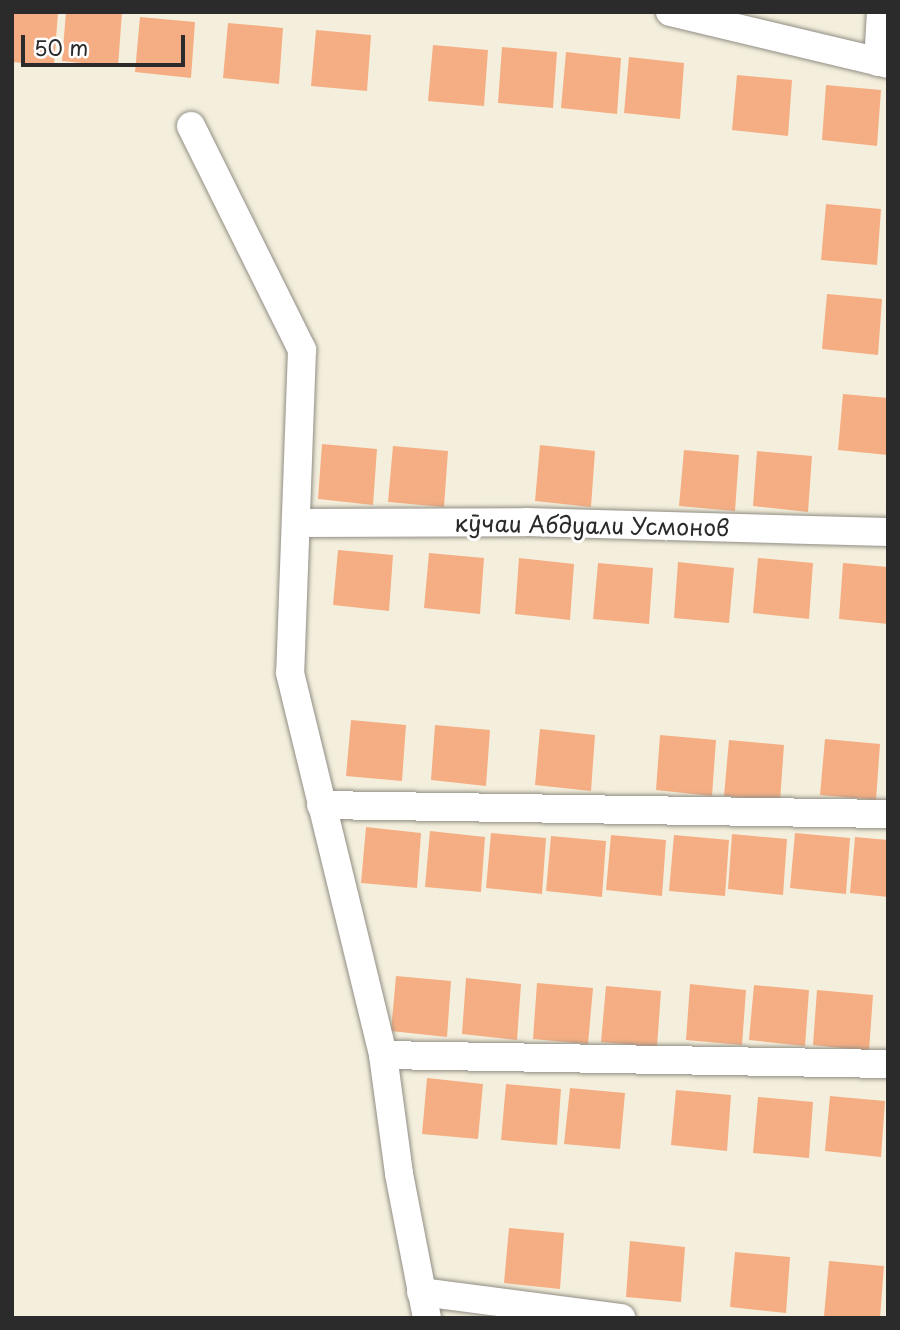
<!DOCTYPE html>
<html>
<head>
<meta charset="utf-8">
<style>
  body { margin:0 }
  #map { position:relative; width:900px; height:1330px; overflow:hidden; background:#f4efdc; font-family:"Playpen Sans",sans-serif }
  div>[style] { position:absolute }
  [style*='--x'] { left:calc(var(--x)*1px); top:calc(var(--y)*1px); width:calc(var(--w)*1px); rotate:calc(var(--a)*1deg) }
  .building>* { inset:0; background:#f5ae83 }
  .roads { filter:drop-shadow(0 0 2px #908d84) drop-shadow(0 0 2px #908d84) }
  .minor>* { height:28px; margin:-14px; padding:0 14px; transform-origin:14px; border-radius:14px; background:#fff }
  span { translate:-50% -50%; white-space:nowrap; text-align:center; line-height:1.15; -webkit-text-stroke:6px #fff; paint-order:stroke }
  .street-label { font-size:23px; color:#2b2b2b }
  .frame { position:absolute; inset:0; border:14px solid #2b2b2b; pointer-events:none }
  .scale { position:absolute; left:21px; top:35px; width:164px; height:32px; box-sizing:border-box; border:4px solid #2b2b2b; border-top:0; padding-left:9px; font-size:21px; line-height:24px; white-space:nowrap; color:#2b2b2b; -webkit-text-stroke:5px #fff; paint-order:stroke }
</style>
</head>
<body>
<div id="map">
  <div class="building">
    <i style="clip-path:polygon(12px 12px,58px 12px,54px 66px,12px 62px)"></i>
    <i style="clip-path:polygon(66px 12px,122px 12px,118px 67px,62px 61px)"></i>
    <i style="clip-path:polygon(140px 17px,195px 22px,191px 78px,135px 72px)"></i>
    <i style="clip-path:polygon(228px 23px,283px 28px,279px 84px,223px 78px)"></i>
    <i style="clip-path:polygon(316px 30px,371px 35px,367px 91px,311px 86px)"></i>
    <i style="clip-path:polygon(433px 45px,488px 50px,484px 106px,428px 101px)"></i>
    <i style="clip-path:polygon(502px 47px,557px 52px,553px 108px,498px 103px)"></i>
    <i style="clip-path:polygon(566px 52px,621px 58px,617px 114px,561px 108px)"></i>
    <i style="clip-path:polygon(629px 57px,684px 63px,680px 119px,624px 113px)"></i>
    <i style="clip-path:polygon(737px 75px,792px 80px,788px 136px,732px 130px)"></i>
    <i style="clip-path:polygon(826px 85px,881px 90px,877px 146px,822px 140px)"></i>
    <i style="clip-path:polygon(826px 204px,881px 209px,877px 265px,821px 260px)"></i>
    <i style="clip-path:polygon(827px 294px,882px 299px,878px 355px,822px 349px)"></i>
    <i style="clip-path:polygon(843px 394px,888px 398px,888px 455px,838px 450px)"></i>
    <i style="clip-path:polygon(322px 444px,377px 449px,373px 505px,318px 499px)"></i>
    <i style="clip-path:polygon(540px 445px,595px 451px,591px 507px,535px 501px)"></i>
    <i style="clip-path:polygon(393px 446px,448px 451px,444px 507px,388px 502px)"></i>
    <i style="clip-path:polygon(684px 450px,739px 455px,735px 511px,679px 506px)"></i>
    <i style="clip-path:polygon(757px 451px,812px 456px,808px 512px,753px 506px)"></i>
    <i style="clip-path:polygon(338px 550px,393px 555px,389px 611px,333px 605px)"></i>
    <i style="clip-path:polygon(429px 553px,484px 558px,480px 614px,424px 608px)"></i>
    <i style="clip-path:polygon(519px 558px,574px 564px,570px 620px,515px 614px)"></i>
    <i style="clip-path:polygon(758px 558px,813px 563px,809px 619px,753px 613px)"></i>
    <i style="clip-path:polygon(678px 562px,734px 568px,729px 623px,674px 618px)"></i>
    <i style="clip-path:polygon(598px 563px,653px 568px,649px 624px,593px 619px)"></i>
    <i style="clip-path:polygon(843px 563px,888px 567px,888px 624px,839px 619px)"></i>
    <i style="clip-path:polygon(351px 720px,406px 725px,402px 781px,346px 776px)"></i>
    <i style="clip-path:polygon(435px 725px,490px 730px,486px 786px,431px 780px)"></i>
    <i style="clip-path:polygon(540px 729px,595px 735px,591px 791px,535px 785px)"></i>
    <i style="clip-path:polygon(660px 735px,716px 740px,712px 796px,656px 790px)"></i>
    <i style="clip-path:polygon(825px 739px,880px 744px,876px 800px,820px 795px)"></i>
    <i style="clip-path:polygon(729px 740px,784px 745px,780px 801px,724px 796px)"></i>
    <i style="clip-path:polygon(366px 827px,421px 833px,417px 888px,361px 883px)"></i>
    <i style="clip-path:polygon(430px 831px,485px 837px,481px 892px,425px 887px)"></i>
    <i style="clip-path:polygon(491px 833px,546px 838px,542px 894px,486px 888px)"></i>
    <i style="clip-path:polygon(795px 833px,850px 838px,846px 894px,790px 888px)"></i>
    <i style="clip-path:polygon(732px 834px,787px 839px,783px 895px,728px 889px)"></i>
    <i style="clip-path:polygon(611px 835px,666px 840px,662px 896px,606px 890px)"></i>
    <i style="clip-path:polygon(674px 835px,729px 840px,725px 896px,669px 891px)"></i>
    <i style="clip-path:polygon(551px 836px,606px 841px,602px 897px,546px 891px)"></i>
    <i style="clip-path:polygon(855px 837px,888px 840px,888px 897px,850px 893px)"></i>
    <i style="clip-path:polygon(396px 976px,451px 981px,447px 1037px,391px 1031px)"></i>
    <i style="clip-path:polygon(466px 978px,521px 984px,517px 1040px,462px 1034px)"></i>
    <i style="clip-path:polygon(537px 983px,593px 988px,588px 1044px,533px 1039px)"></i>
    <i style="clip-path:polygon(690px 984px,746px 990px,742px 1045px,686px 1040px)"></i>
    <i style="clip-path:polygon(754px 985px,809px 990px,805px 1046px,749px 1040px)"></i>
    <i style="clip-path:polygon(606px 986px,661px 991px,657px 1047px,601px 1042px)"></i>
    <i style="clip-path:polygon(817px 990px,873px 995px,869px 1051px,813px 1045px)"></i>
    <i style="clip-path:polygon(427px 1078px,483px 1084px,478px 1139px,422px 1134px)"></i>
    <i style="clip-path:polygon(506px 1084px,561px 1089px,557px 1145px,501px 1140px)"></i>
    <i style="clip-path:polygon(570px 1088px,625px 1093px,620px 1149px,564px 1144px)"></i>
    <i style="clip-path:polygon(676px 1090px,731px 1095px,727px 1151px,671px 1145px)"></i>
    <i style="clip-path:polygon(830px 1096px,885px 1101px,881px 1157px,825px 1151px)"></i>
    <i style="clip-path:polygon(758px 1097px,813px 1102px,809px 1158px,753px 1153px)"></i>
    <i style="clip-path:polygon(509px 1228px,564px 1233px,560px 1289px,504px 1283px)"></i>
    <i style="clip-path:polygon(630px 1241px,685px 1247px,681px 1302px,626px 1297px)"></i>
    <i style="clip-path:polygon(735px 1252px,790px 1257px,786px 1313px,730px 1307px)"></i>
    <i style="clip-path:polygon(829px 1261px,884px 1266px,880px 1318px,824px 1316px)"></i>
  </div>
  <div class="roads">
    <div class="minor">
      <i style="--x:670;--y:12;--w:224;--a:13.4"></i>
      <i style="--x:878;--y:62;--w:50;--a:-86.6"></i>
      <i style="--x:191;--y:126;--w:250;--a:63.6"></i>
      <i style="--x:302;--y:350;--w:323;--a:92.1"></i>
      <i style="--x:290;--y:673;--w:393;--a:76.3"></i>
      <i style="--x:383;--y:1055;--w:120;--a:82.3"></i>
      <i style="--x:399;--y:1174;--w:147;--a:79"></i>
      <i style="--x:296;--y:523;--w:230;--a:-0.2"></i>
      <i style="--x:526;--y:522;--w:362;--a:1.6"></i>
      <i style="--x:321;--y:805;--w:567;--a:0.91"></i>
      <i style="--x:383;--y:1055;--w:505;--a:1.02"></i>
      <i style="--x:421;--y:1292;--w:202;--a:7.4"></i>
    </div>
  </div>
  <div class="street-label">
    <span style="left:592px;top:525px;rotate:1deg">кӯчаи Абдуали Усмонов</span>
  </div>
  <div class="frame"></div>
  <div class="scale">50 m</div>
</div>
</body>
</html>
